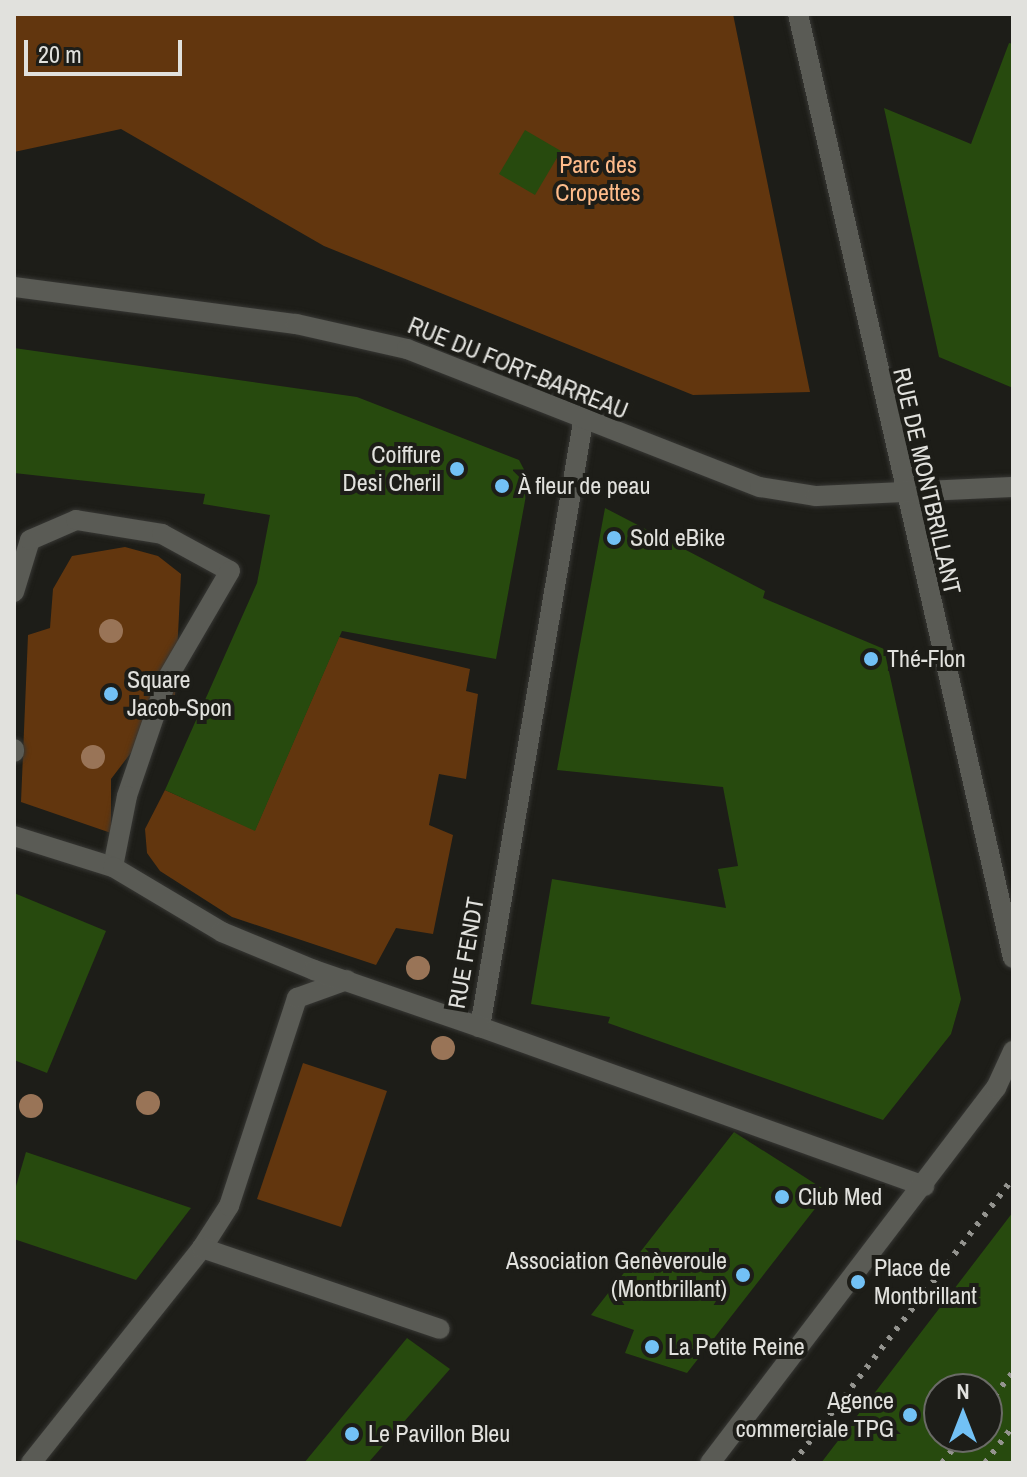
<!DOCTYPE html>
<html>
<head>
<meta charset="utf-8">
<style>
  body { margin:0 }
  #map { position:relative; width:1027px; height:1477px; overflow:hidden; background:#1d1d18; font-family:"Archivo Narrow",sans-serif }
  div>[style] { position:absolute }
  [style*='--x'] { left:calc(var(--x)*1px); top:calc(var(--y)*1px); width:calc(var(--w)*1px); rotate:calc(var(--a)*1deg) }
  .green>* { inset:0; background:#62360e }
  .building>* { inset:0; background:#274a0e }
  .roads { filter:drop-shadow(0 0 2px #373734) drop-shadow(0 0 2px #373734) }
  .lane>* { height:20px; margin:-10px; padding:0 10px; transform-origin:10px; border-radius:10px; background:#5a5b55 }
  .street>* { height:20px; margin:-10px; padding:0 10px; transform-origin:10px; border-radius:10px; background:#5a5b55 }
  .secondary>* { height:20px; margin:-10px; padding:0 10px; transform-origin:10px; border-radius:10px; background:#5a5b55 }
  .rail>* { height:6px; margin-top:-3px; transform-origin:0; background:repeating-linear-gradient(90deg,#94948f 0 4px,transparent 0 12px) }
  .trees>* { width:24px; height:24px; margin:-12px; border-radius:50%; background:#997457 }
  .dots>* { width:22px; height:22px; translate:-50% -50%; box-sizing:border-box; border:4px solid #1d1d18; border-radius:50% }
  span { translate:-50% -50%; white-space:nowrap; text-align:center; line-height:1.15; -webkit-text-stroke:8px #1d1d18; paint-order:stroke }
  .park-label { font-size:24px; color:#febb8a }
  .street-label { font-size:24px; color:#e1e1dd }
  .poi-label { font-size:24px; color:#e1e1dd }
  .right { translate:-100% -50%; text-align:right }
  .left { translate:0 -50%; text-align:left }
  .frame { position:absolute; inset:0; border:16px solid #e1e1dd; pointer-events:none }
  .north { position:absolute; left:923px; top:1373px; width:80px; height:80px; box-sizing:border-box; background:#1d1d18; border:2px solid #6b6b67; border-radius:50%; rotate:0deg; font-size:22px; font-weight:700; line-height:32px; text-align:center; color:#e1e1dd }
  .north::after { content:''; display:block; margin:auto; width:28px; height:36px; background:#72c1f5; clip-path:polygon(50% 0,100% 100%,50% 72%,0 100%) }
  .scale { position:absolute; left:24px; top:40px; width:158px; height:36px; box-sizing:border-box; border:4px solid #e1e1dd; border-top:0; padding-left:10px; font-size:24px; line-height:28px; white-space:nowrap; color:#e1e1dd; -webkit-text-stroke:6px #1d1d18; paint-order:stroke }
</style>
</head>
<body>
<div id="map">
  <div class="green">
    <i style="clip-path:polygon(14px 14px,733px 14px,810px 392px,693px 395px,324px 246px,121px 129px,14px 152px)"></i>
    <i style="clip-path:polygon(125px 547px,158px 556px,181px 574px,175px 695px,111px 779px,111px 833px,21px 802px,28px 635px,50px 628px,53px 589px,72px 556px)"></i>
    <i style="clip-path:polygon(339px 637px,470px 669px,466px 691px,478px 694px,466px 779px,439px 774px,429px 825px,453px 835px,433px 934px,396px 928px,376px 965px,232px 917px,160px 871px,147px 853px,145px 829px,165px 790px,255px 830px)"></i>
    <i style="clip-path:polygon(303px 1063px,387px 1091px,341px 1227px,257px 1199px)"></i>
  </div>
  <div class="building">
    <i style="clip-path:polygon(1009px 43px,1013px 44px,1013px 388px,939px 357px,884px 108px,971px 144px)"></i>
    <i style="clip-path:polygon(525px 130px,561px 151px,535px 195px,499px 174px)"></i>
    <i style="clip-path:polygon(14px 348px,357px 397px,519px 460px,529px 479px,496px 659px,342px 631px,255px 831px,165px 790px,257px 583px,270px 515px,203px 504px,205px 494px,14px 473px)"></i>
    <i style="clip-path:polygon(605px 508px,765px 591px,763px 598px,884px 649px,961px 999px,951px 1034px,883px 1120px,608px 1023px,610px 1017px,531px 1004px,552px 879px,726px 908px,718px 869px,738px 866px,723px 787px,557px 770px)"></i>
    <i style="clip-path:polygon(14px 893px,106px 931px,47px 1073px,14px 1060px)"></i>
    <i style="clip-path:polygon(734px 1132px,828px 1192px,687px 1373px,625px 1353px,634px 1330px,591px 1315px)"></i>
    <i style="clip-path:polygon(26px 1152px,147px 1193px,191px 1208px,136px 1280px,14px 1239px,14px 1193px)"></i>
    <i style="clip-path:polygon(evenodd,1013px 1212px,1013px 1463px,821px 1463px,1013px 1212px,939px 1389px,987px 1389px,987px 1437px,939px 1437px,939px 1389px)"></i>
    <i style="clip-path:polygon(407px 1338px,450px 1369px,368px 1463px,304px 1463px)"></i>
  </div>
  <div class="roads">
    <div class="lane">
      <i style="--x:202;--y:1248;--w:50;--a:-57.3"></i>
      <i style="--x:229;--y:1206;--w:219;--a:-71.9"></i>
      <i style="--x:297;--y:998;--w:53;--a:-19.8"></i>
    </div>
    <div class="street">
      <i style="--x:583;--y:422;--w:614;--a:99.66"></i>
      <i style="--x:480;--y:1027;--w:472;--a:19.7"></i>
      <i style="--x:14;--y:592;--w:54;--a:-72.9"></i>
      <i style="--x:30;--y:540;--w:50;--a:-23.5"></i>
      <i style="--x:76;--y:520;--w:87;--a:9.2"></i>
      <i style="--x:162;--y:534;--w:77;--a:28.6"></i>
      <i style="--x:230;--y:571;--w:125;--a:120.3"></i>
      <i style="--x:167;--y:679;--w:124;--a:108.9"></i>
      <i style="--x:127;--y:796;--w:72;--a:101.2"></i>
      <i style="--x:14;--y:749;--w:3;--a:90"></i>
      <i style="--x:14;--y:836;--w:104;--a:17.4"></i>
      <i style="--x:113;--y:867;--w:127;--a:30.8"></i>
      <i style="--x:222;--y:932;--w:100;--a:22.4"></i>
      <i style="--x:314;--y:970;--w:176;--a:19"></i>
      <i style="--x:31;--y:1463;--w:275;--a:-51.5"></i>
      <i style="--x:202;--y:1248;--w:251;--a:18.8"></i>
    </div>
    <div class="secondary">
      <i style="--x:798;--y:14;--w:968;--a:77.17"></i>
      <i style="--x:14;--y:287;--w:284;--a:7.5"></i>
      <i style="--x:296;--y:324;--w:114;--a:12.7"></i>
      <i style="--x:407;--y:349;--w:379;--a:21.4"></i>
      <i style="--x:760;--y:487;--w:57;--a:9.1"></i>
      <i style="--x:816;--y:496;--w:197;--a:-2.6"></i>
      <i style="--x:710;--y:1463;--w:472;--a:-52.7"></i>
      <i style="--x:996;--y:1088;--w:41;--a:-65.3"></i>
    </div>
  </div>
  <div class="rail">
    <i style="--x:987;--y:1405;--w:42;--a:-51.8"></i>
    <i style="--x:793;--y:1463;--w:360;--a:-52.3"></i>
    <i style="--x:942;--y:1463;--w:33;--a:-52"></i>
    <i style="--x:985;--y:1463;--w:46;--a:-52.9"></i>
  </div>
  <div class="trees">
    <i style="left:111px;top:631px"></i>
    <i style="left:93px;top:757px"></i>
    <i style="left:418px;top:968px"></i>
    <i style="left:443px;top:1048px"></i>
    <i style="left:148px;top:1103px"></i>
    <i style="left:31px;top:1106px"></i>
  </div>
  <div class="dots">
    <i style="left:457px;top:469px;background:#72c1f5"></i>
    <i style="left:502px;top:486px;background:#72c1f5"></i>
    <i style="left:614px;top:538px;background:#72c1f5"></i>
    <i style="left:871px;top:659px;background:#72c1f5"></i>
    <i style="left:111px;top:694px;background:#72c1f5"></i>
    <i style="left:782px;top:1197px;background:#72c1f5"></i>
    <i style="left:743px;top:1275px;background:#72c1f5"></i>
    <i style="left:858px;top:1282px;background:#72c1f5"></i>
    <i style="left:652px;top:1347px;background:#72c1f5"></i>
    <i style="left:910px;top:1415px;background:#72c1f5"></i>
    <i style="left:352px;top:1434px;background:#72c1f5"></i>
  </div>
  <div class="park-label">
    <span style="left:598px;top:179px">Parc des<br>Cropettes</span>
  </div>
  <div class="street-label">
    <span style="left:518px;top:368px;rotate:22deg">RUE DU FORT-BARREAU</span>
    <span style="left:927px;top:481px;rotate:77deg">RUE DE MONTBRILLANT</span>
    <span style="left:466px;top:953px;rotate:-80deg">RUE FENDT</span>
  </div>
  <div class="poi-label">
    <span class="right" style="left:441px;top:469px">Coiffure<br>Desi Cheril</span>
    <span class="left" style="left:518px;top:486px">À fleur de peau</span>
    <span class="left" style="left:630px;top:538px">Sold eBike</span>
    <span class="left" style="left:887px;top:659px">Thé-Flon</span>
    <span class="left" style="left:127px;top:694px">Square<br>Jacob-Spon</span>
    <span class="left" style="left:798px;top:1197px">Club Med</span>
    <span class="right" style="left:727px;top:1275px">Association Genèveroule<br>(Montbrillant)</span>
    <span class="left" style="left:874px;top:1282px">Place de<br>Montbrillant</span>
    <span class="left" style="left:668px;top:1347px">La Petite Reine</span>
    <span class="right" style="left:894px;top:1415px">Agence<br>commerciale TPG</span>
    <span class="left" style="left:368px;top:1434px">Le Pavillon Bleu</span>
  </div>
  <div class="frame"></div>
  <div class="north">N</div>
  <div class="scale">20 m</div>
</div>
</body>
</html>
